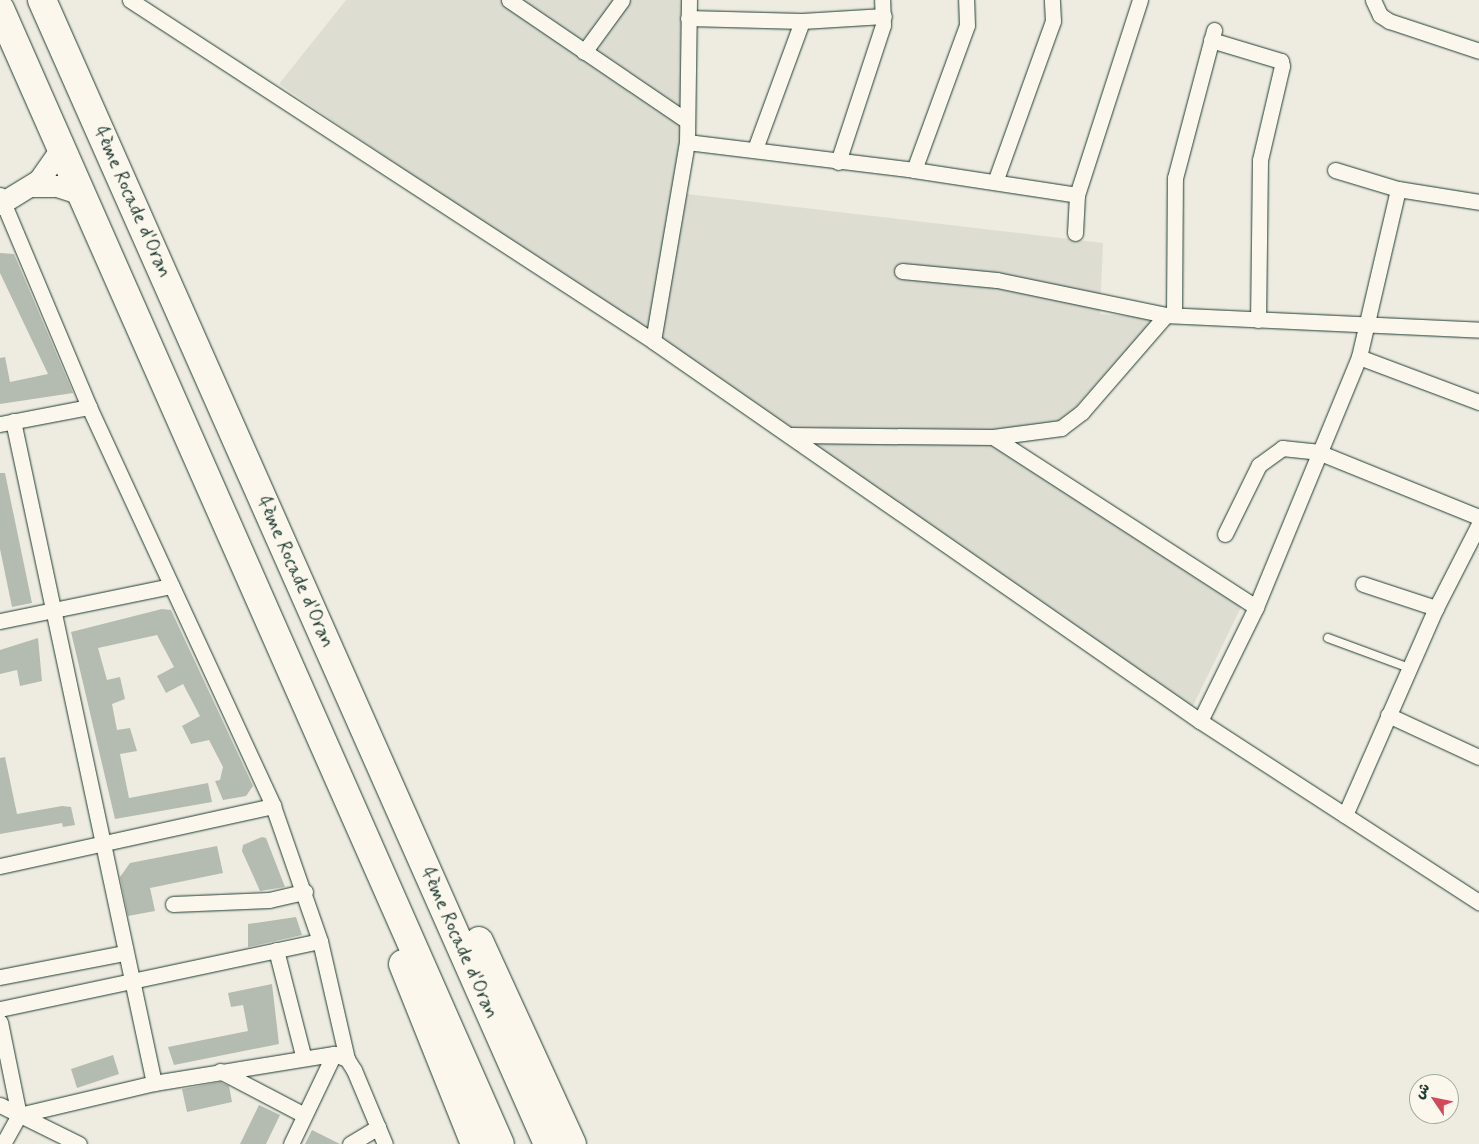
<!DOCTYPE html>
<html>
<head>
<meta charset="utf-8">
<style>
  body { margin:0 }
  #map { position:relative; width:1479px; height:1144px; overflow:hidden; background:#eeece1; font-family:Mynerve,"Playpen Sans Arabic",sans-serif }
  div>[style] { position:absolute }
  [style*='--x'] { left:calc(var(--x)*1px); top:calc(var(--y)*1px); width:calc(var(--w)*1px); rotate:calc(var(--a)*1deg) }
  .built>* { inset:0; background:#ddddd2 }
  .building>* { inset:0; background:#b4bbb0 }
  .roads { filter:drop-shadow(0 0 1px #1f3d34) drop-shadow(0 0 1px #1f3d34) }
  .lane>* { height:8px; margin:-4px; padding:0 4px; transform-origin:4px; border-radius:4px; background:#fbf7ec }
  .street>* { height:15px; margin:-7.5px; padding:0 7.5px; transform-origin:7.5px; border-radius:7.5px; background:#fbf7ec }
  .secondary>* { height:21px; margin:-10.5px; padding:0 10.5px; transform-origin:10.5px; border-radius:10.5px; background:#fbf7ec }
  .highway>* { height:28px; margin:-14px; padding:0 14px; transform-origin:14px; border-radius:14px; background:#fbf7ec }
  span { translate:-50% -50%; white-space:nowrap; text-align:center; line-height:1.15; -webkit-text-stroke:5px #fbf7ec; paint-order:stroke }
  .street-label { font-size:19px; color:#1f3d34 }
  .north { position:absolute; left:1409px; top:1074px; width:50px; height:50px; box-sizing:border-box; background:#fbf7ec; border:1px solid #a3ada2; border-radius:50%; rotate:304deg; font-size:14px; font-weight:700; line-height:20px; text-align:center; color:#1f3d34 }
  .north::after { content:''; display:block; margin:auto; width:18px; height:22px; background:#d1495b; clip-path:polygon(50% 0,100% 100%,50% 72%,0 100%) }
</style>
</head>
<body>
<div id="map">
  <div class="built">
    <i style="clip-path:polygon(346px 0,692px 0,678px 193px,1103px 243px,1100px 314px,1156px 318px,1064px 420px,996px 442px,1244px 601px,1192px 708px,279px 84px)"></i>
  </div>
  <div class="building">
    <i style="clip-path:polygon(0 253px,14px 254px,73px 393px,0 404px,0 358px,5px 357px,10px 382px,48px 374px,0 273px)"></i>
    <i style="clip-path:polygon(0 473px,5px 473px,32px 603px,12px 607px,0 549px)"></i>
    <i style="clip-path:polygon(162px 609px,171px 610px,253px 786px,246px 796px,223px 800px,215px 781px,220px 780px,223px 767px,209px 740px,191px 744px,182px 726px,200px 716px,183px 684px,166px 693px,157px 676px,174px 667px,157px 635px,98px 648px,107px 680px,120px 677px,125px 699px,112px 704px,117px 730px,130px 728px,137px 751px,120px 754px,129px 798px,208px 783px,212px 802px,115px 819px,71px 632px)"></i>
    <i style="clip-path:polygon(38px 638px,42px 681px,20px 686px,17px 670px,0 674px,0 650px)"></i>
    <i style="clip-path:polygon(5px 757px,17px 814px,62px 806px,71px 807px,75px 825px,63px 827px,62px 823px,0 834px,0 758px)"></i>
    <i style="clip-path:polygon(262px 837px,266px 838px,285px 887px,260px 891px,242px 851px,243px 845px)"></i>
    <i style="clip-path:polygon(217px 846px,223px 873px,150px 888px,155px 911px,128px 916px,120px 877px,130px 863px)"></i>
    <i style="clip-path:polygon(296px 917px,302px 935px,248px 947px,248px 924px)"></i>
    <i style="clip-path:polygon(272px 984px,279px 1044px,174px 1065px,168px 1047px,248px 1031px,243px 1005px,231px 1007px,228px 993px)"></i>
    <i style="clip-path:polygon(113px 1055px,119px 1074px,77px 1088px,71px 1069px)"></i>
    <i style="clip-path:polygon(220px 1082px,229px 1086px,232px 1102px,187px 1112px,182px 1089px)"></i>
    <i style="clip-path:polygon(259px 1105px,280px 1115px,266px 1144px,240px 1144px)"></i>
    <i style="clip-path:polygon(312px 1130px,340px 1144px,305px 1144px)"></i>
  </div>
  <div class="roads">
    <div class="lane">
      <i style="--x:1328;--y:638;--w:86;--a:20.3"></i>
    </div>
    <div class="street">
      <i style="--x:130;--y:0;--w:624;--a:33.1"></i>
      <i style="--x:653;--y:341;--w:666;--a:34.79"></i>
      <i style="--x:1200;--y:721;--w:333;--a:33"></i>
      <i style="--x:509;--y:0;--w:212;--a:34.2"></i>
      <i style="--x:1373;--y:0;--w:17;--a:65"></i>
      <i style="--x:1380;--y:15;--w:11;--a:34"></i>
      <i style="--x:1389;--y:21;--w:95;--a:18.4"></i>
      <i style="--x:688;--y:18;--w:114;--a:1.5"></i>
      <i style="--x:802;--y:21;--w:82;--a:-3.5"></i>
      <i style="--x:1211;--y:40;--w:73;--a:16.7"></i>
      <i style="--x:1281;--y:61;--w:5;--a:79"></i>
      <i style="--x:1282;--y:66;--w:97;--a:103.2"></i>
      <i style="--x:1260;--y:160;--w:160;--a:90.7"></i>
      <i style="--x:584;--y:52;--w:64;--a:-53.8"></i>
      <i style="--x:687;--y:142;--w:229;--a:7"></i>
      <i style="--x:914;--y:170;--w:165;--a:8.7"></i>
      <i style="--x:755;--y:149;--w:136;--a:-69.8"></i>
      <i style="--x:838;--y:162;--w:144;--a:-71.8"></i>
      <i style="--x:883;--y:25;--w:25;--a:-92"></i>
      <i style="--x:914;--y:170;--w:154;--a:-69.9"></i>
      <i style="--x:967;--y:25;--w:25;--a:-92"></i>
      <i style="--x:1335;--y:170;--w:66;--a:16.8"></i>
      <i style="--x:1398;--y:189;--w:82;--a:9.1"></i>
      <i style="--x:995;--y:182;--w:171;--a:-70.2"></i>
      <i style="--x:1053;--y:21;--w:21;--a:-93"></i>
      <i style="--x:0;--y:195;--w:230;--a:67.2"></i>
      <i style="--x:89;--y:407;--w:439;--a:65.2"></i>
      <i style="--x:273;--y:806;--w:143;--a:70.8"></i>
      <i style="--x:320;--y:941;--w:121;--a:77.1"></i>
      <i style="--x:1075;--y:233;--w:38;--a:-87"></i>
      <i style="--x:1077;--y:195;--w:205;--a:-72.1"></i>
      <i style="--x:902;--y:271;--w:95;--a:5.4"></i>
      <i style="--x:997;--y:280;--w:173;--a:11.7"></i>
      <i style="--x:1174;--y:315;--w:137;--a:-89.6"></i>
      <i style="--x:1175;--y:178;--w:153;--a:-75.2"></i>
      <i style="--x:653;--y:341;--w:202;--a:-80.3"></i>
      <i style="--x:687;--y:142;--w:142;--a:-89.2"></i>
      <i style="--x:1359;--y:357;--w:128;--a:20.6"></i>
      <i style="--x:13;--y:421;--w:677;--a:77.98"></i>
      <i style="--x:0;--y:424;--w:91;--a:-10.8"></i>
      <i style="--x:791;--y:435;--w:202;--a:0.6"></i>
      <i style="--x:993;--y:437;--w:69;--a:-7.5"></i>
      <i style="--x:1061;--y:428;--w:26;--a:-37"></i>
      <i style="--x:1082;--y:412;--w:128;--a:-49.1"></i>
      <i style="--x:1166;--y:315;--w:313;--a:2.7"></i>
      <i style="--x:993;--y:437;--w:313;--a:32.9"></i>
      <i style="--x:1225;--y:534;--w:77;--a:-63.8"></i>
      <i style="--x:1259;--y:465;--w:29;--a:-36"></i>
      <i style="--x:1282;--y:448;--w:36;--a:6"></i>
      <i style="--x:1318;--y:452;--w:174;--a:22"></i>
      <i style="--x:1363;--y:584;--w:77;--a:18.2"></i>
      <i style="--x:0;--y:621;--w:175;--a:-11.6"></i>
      <i style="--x:1388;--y:715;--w:100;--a:24.8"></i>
      <i style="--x:1200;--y:721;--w:127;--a:-63.8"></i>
      <i style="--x:1256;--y:607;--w:270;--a:-67.6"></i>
      <i style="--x:1359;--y:357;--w:172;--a:-76.9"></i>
      <i style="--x:1345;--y:815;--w:226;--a:-66.3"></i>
      <i style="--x:1436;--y:608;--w:94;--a:-62.9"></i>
      <i style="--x:0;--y:866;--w:280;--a:-12.4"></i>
      <i style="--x:173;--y:904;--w:96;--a:-2.4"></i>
      <i style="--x:269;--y:900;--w:37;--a:-13"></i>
      <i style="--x:276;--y:950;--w:108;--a:75.6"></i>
      <i style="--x:0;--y:977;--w:127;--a:-10.9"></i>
      <i style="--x:0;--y:1009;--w:327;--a:-12"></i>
      <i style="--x:0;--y:1022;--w:95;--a:78.5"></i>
      <i style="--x:19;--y:1115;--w:33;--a:119"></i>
      <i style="--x:220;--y:1071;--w:95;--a:27.6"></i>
      <i style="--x:0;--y:1105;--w:88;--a:26.3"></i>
      <i style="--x:19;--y:1115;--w:139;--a:-13.3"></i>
      <i style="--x:154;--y:1083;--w:182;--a:-9.2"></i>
      <i style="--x:334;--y:1054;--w:14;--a:21"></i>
      <i style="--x:347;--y:1059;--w:13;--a:58"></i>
      <i style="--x:354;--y:1070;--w:80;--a:67.3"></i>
      <i style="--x:291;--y:1144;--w:100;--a:-64.5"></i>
      <i style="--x:350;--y:1144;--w:33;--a:-31"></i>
    </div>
    <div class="secondary">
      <i style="--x:31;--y:186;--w:26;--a:0"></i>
      <i style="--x:57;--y:186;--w:25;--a:18"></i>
      <i style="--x:0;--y:204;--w:46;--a:-31.6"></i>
      <i style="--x:39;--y:180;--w:40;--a:-55.1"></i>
    </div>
    <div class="highway">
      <i style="--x:42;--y:0;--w:1251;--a:66.14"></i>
      <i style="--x:0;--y:9;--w:1240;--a:66.23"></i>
      <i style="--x:479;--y:941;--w:223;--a:65.4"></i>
      <i style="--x:403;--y:964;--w:194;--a:68.2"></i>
    </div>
  </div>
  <div class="street-label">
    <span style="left:132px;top:202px;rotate:66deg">4ème Rocade d'Oran</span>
    <span style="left:295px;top:572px;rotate:66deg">4ème Rocade d'Oran</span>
    <span style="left:459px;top:943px;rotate:66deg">4ème Rocade d'Oran</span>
  </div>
  <div class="north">ش</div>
</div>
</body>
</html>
